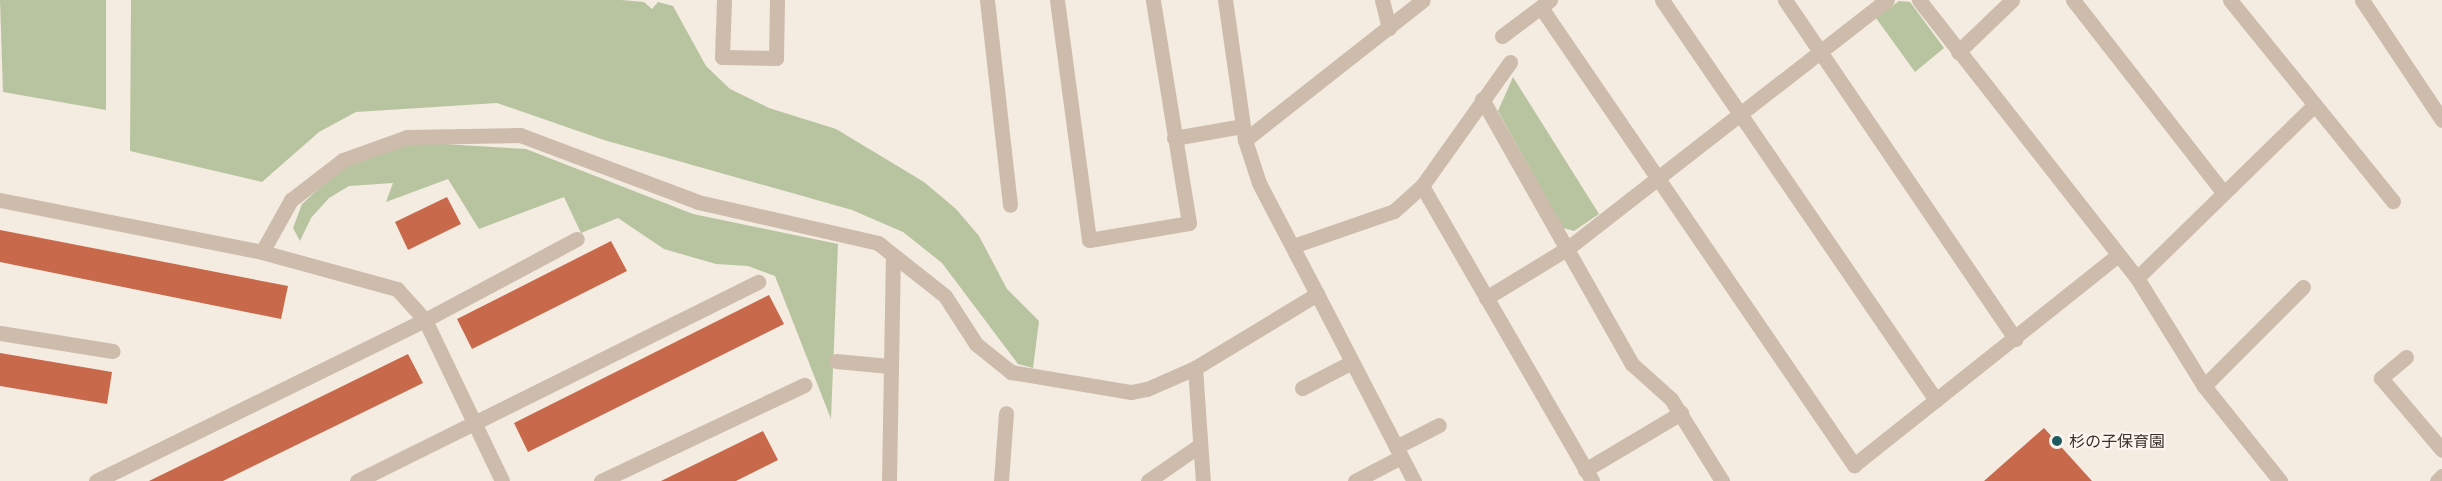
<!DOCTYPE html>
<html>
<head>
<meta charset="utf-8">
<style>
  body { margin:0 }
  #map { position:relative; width:2442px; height:481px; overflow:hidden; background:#f4ebe1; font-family:"Archivo Narrow","Noto Sans JP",sans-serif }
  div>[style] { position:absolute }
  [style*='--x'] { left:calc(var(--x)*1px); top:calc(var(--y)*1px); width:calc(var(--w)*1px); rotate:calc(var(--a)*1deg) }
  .green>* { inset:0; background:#b8c4a0 }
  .building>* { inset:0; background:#c8694b }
  .minor>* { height:15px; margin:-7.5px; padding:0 7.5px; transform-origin:7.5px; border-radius:7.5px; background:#cdbbac }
  .dots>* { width:16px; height:16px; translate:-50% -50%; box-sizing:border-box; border:3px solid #fbf5ee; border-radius:50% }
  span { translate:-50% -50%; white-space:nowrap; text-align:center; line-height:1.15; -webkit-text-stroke:4.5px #fbf5ee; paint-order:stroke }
  .poi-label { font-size:16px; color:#3b302b }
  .left { translate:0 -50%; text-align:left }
</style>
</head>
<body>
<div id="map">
  <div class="green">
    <i style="clip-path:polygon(0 0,106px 0,106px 110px,3px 92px)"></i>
    <i style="clip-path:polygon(131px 0,621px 0,644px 2px,652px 9px,658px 2px,673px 6px,706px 66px,730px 89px,769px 108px,836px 129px,924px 182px,956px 209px,979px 236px,1007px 289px,1039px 321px,1033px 368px,1018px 364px,942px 263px,903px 232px,852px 210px,604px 140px,497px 103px,356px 112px,319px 132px,262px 182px,130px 151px)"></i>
    <i style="clip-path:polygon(1899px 1px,1910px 2px,1944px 48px,1915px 72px,1876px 18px)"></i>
    <i style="clip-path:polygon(1513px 77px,1599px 214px,1574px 231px,1563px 228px,1498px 111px)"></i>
    <i style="clip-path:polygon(411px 142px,526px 149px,693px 214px,838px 244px,831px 419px,775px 276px,748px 266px,716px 264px,664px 249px,618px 218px,581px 233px,564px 197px,479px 229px,448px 179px,386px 202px,393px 183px,349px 186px,329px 198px,311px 218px,300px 241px,293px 228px,302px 204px,326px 182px,346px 165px)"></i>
  </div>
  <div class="building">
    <i style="clip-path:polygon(447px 197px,461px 224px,408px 250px,395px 222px)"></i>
    <i style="clip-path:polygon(0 230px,288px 286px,281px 319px,0 262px)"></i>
    <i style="clip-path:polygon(611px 241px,627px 271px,472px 349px,457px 319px)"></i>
    <i style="clip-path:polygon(769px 295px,784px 324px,528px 452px,514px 423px)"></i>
    <i style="clip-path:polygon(0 353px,112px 372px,107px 404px,0 386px)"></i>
    <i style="clip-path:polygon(408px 354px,423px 383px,223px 481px,149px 481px)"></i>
    <i style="clip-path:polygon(2044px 428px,2092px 481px,1984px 481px)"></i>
    <i style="clip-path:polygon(763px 431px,778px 460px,736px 481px,661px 481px)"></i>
  </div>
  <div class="minor">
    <i style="--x:724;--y:0;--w:57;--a:92"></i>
    <i style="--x:722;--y:57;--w:54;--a:1.1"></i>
    <i style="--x:776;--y:58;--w:58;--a:-89"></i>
    <i style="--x:987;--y:0;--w:206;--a:83.6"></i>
    <i style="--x:1057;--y:0;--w:242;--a:82.4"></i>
    <i style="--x:1089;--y:240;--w:101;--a:-9.6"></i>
    <i style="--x:1189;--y:223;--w:226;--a:-99.2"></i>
    <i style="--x:1382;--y:0;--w:29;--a:76"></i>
    <i style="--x:1662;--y:0;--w:485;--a:55.6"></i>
    <i style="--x:1785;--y:0;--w:410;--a:55.8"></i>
    <i style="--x:1919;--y:0;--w:353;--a:51.9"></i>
    <i style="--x:2137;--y:278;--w:127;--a:58.2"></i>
    <i style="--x:2204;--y:386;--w:122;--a:51.3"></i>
    <i style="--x:2073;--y:0;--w:244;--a:52"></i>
    <i style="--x:2230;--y:0;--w:259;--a:51"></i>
    <i style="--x:2362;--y:0;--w:144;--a:56.3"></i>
    <i style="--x:1542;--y:9;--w:553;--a:55.62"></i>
    <i style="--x:1854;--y:465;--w:337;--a:-38.5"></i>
    <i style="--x:1502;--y:36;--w:60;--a:-36.9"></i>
    <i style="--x:1958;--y:52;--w:75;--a:-43.9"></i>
    <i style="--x:1482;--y:99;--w:305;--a:60.5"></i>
    <i style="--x:1632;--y:364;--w:52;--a:41.9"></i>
    <i style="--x:1671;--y:399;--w:97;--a:58.1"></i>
    <i style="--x:1174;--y:138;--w:69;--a:-10"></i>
    <i style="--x:1245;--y:140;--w:226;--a:-38.2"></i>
    <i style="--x:1422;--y:186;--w:340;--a:60"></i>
    <i style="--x:0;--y:200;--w:267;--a:11.2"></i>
    <i style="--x:262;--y:252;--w:140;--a:15.3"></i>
    <i style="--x:397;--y:289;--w:42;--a:47.9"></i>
    <i style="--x:425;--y:320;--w:178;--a:64.4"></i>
    <i style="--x:1293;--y:246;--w:107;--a:-19.1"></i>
    <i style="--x:1394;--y:211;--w:38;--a:-42"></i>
    <i style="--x:1422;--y:186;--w:152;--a:-54.6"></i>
    <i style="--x:262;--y:252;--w:60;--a:-60.9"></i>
    <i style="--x:291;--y:200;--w:66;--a:-37.6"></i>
    <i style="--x:343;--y:160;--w:68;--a:-19.8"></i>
    <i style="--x:407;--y:137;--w:113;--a:-1"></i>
    <i style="--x:520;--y:135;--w:190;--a:20.6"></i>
    <i style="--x:698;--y:202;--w:185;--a:12.8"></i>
    <i style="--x:878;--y:243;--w:85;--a:38.3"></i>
    <i style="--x:945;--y:296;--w:57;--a:57.1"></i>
    <i style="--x:976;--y:344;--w:45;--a:38.7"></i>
    <i style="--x:1011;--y:372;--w:122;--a:9.5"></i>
    <i style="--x:1131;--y:392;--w:16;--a:-11"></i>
    <i style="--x:1147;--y:389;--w:52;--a:-23.6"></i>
    <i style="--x:1195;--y:368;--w:143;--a:-31.2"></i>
    <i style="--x:1317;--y:294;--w:125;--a:-117.6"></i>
    <i style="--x:1259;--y:183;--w:45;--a:-108"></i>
    <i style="--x:1245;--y:140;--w:141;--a:-98.1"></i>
    <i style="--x:2137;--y:278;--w:248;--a:-44.3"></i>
    <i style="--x:1317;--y:294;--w:211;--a:62.6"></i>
    <i style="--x:1486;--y:298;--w:96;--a:-31.4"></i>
    <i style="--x:1568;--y:248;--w:404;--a:-37.9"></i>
    <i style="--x:0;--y:333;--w:114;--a:9.1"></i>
    <i style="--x:2406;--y:357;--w:33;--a:140"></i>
    <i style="--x:2381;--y:378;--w:94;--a:49.7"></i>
    <i style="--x:836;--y:361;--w:53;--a:5.4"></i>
    <i style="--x:1195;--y:368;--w:113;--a:86"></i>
    <i style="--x:2204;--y:386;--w:140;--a:-45"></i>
    <i style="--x:1302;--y:388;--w:56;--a:-27.5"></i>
    <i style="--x:1396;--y:447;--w:48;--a:-27.1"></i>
    <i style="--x:1585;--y:470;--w:112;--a:-30.7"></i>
    <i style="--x:96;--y:481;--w:366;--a:-26.1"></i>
    <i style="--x:425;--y:320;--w:172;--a:-28.1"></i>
    <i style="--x:357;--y:481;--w:448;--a:-26.4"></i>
    <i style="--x:601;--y:481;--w:225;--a:-25.3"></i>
    <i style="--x:889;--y:481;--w:224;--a:-89"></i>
    <i style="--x:1001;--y:481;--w:68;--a:-85.8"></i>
    <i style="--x:1148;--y:481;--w:63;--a:-34.7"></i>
    <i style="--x:1355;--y:481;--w:52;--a:-27.6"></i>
    <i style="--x:2437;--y:481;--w:7;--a:-45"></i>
  </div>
  <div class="dots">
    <i style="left:2057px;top:441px;background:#1f5a5e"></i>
  </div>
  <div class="poi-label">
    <span class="left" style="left:2069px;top:441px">杉の子保育園</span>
  </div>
</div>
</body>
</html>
